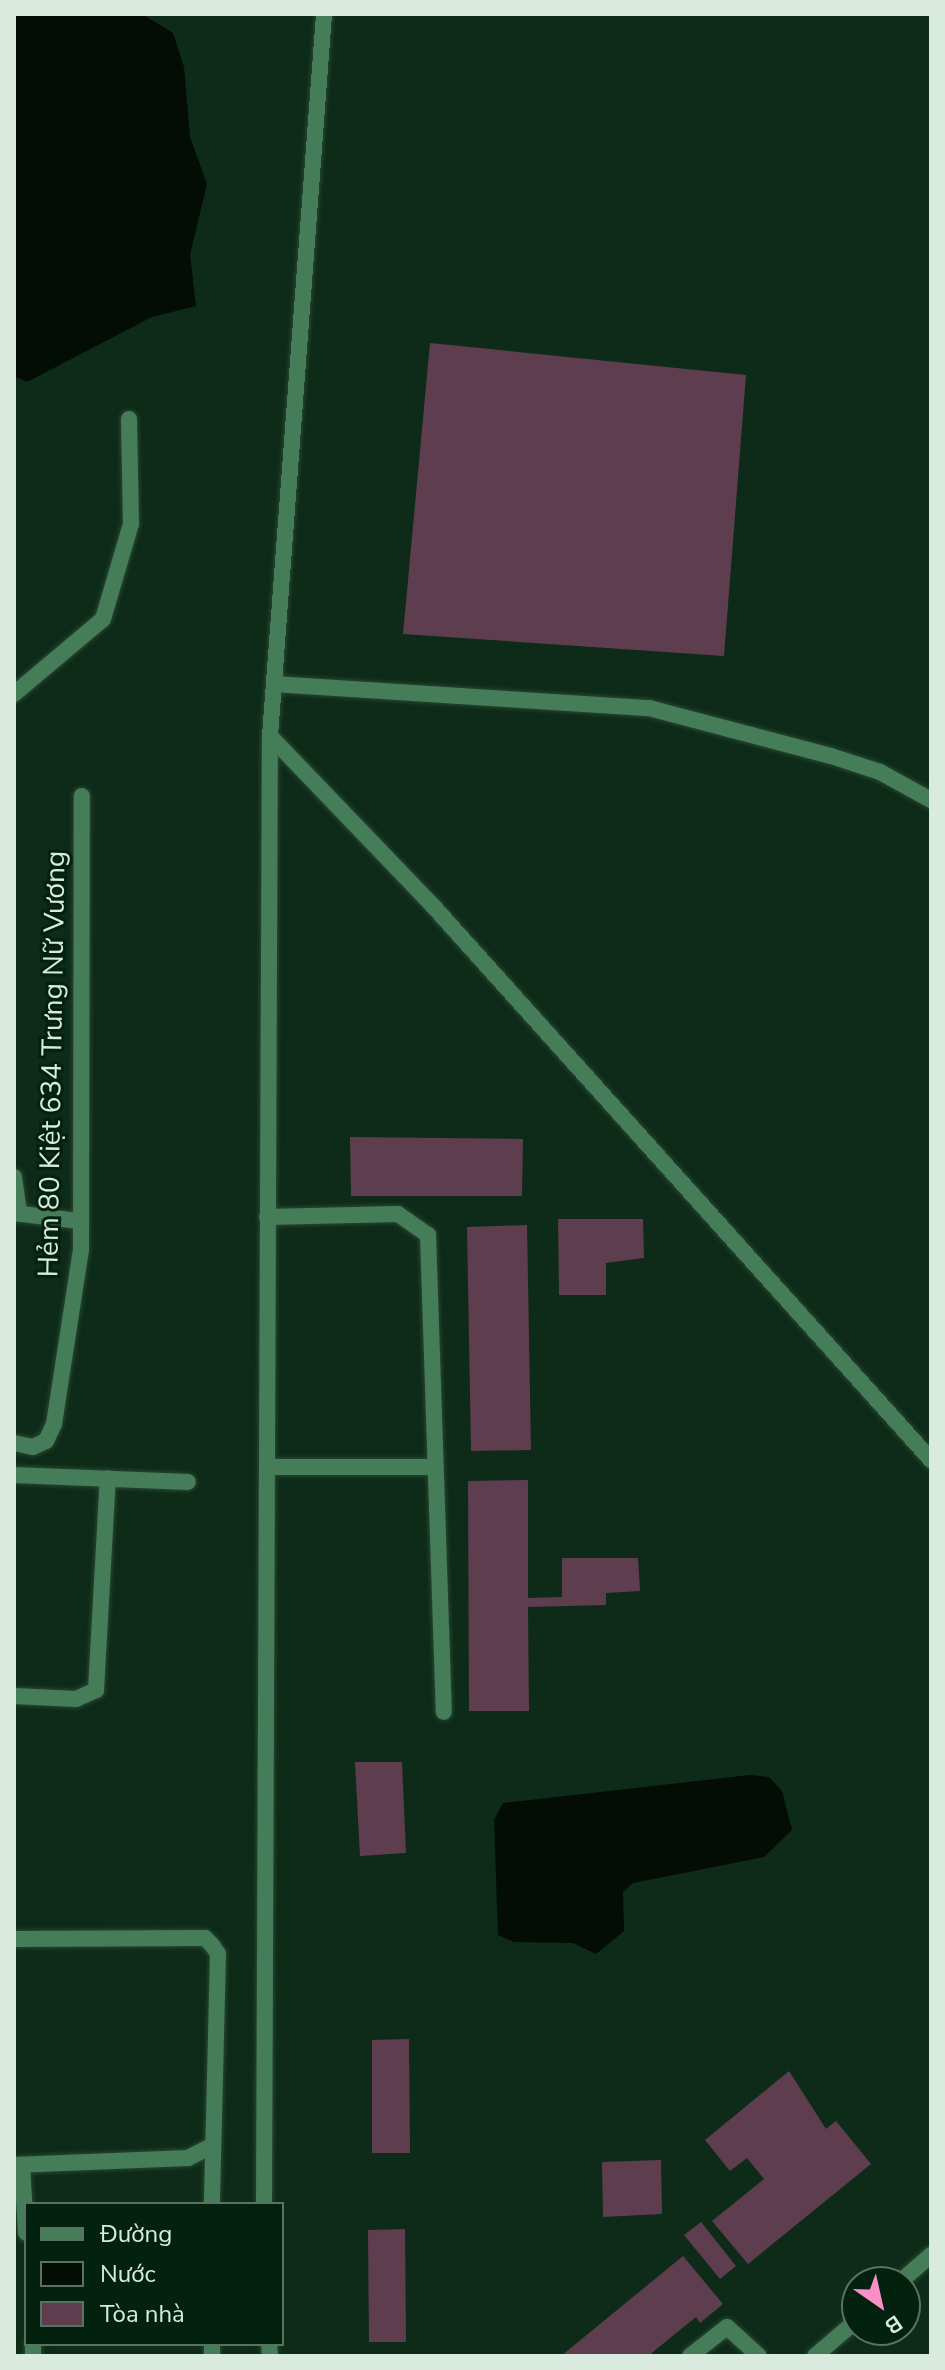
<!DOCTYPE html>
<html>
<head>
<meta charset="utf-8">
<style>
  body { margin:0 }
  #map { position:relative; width:945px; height:2370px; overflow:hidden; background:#0d2b18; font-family:"Nunito Sans",sans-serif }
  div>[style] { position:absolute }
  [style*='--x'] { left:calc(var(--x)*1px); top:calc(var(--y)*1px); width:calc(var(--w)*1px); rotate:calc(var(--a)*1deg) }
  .water>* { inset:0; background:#030d05 }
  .building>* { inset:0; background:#5e3e4e }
  .roads { filter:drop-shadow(0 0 2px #2a4634) drop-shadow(0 0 2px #2a4634) }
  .lane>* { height:16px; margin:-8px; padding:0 8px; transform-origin:8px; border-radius:8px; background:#447d58 }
  .street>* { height:16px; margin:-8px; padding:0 8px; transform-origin:8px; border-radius:8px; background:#447d58 }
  span { translate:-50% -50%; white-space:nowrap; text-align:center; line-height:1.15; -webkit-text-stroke:6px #03210f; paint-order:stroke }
  .street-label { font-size:28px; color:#d9ebde }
  .frame { position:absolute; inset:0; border:16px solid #d9ebde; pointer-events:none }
  .legend { position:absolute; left:24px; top:2202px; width:260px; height:144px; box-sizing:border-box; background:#03210f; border:2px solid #597262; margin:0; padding:10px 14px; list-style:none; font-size:24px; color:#d9ebde }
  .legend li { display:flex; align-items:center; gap:16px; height:40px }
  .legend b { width:40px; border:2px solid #597262 }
  .north { position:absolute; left:841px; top:2266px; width:80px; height:80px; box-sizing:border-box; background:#03210f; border:2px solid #597262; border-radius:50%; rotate:146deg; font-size:22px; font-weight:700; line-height:32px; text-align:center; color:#d9ebde }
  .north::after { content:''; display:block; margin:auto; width:28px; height:36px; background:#fa8fc7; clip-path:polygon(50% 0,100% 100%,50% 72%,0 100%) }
</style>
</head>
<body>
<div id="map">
  <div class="water">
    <i style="clip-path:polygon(14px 14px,142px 14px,173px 33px,184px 67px,190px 137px,207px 184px,190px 255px,196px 306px,152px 317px,27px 382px,14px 376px)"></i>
    <i style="clip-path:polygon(750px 1775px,769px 1777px,782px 1791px,792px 1830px,764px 1857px,633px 1883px,623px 1892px,624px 1931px,596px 1954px,573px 1943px,514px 1942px,498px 1935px,494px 1820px,503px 1803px)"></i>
  </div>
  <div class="building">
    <i style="clip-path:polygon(430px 343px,746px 375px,724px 656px,403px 634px)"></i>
    <i style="clip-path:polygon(350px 1137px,523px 1139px,522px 1196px,351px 1196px)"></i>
    <i style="clip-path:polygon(558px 1219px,643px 1219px,644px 1258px,606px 1263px,606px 1295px,559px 1295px)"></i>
    <i style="clip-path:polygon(527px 1225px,531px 1450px,471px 1451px,467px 1227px)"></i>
    <i style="clip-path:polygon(528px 1480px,528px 1598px,562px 1597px,562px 1558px,638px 1558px,640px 1591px,606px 1593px,606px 1605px,528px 1607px,529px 1711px,469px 1711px,468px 1481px)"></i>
    <i style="clip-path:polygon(355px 1762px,402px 1762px,406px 1853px,360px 1856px)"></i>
    <i style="clip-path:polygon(409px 2039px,410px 2153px,372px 2153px,372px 2040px)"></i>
    <i style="clip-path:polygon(789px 2071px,826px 2129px,836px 2121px,871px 2164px,748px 2264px,712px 2221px,764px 2179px,747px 2158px,730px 2171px,705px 2140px)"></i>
    <i style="clip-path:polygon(661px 2160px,662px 2214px,603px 2217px,602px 2162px)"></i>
    <i style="clip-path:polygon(701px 2222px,736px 2266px,720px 2279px,684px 2235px)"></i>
    <i style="clip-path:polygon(405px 2229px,406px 2342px,369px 2342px,368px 2230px)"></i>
    <i style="clip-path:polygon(683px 2256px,723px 2304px,700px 2323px,696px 2317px,648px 2356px,561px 2356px)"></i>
  </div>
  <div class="roads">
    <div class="lane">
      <i style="--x:274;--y:684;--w:376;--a:3.7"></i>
      <i style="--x:649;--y:708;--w:188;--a:14.8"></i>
      <i style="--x:831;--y:756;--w:52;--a:18.1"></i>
      <i style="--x:880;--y:772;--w:58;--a:28.8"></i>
      <i style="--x:270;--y:736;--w:237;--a:46.2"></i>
      <i style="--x:434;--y:907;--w:744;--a:48.05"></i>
      <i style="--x:267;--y:1217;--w:131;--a:-1.3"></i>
      <i style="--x:398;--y:1214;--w:37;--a:35"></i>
      <i style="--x:428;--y:1235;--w:477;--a:88.1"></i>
      <i style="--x:269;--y:1467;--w:166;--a:0"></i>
      <i style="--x:14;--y:1475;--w:174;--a:2.3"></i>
      <i style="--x:14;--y:1696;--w:62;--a:2.8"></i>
      <i style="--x:76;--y:1699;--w:22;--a:-24"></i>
      <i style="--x:96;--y:1690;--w:212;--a:-86.8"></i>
      <i style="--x:264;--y:2204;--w:1468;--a:-89.77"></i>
      <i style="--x:270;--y:736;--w:724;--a:-85.72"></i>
      <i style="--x:900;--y:2282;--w:41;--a:-41.1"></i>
      <i style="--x:269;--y:2344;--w:12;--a:85"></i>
      <i style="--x:690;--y:2356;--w:47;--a:-38.1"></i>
      <i style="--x:727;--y:2327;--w:43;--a:42.2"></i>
      <i style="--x:815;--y:2356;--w:55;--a:-40.6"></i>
    </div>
    <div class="street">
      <i style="--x:14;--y:694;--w:116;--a:-40.1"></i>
      <i style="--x:103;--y:619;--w:99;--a:-73.6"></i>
      <i style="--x:131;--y:524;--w:105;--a:-91.1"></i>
      <i style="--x:14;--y:1177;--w:37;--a:82"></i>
      <i style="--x:14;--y:1213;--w:64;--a:7.1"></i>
      <i style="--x:14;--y:1443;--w:19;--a:12"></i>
      <i style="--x:33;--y:1447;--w:14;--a:-25"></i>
      <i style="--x:46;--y:1441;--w:19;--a:-65"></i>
      <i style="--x:54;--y:1424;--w:177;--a:-81.2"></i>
      <i style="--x:81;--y:1249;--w:453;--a:-89.9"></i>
      <i style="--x:14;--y:1939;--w:191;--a:-0.3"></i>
      <i style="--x:205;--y:1938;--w:10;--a:45"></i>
      <i style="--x:212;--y:1945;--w:11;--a:56"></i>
      <i style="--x:218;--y:1954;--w:250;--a:91.4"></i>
      <i style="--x:14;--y:2165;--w:174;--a:-2.3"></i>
      <i style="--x:188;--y:2158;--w:28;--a:-27"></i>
      <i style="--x:22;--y:2165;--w:68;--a:86.6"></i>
      <i style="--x:33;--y:2344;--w:12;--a:90"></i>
      <i style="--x:212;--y:2356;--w:12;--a:-90"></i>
    </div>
  </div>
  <div class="street-label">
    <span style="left:52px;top:1064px;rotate:-89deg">Hẻm 80 Kiệt 634 Trưng Nữ Vương</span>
  </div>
  <div class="frame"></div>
  <ul class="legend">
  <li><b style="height:10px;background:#447d58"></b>Đường</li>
  <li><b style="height:22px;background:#030d05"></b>Nước</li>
  <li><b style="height:22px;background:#5e3e4e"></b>Tòa nhà</li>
  </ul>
  <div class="north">B</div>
</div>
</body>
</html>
